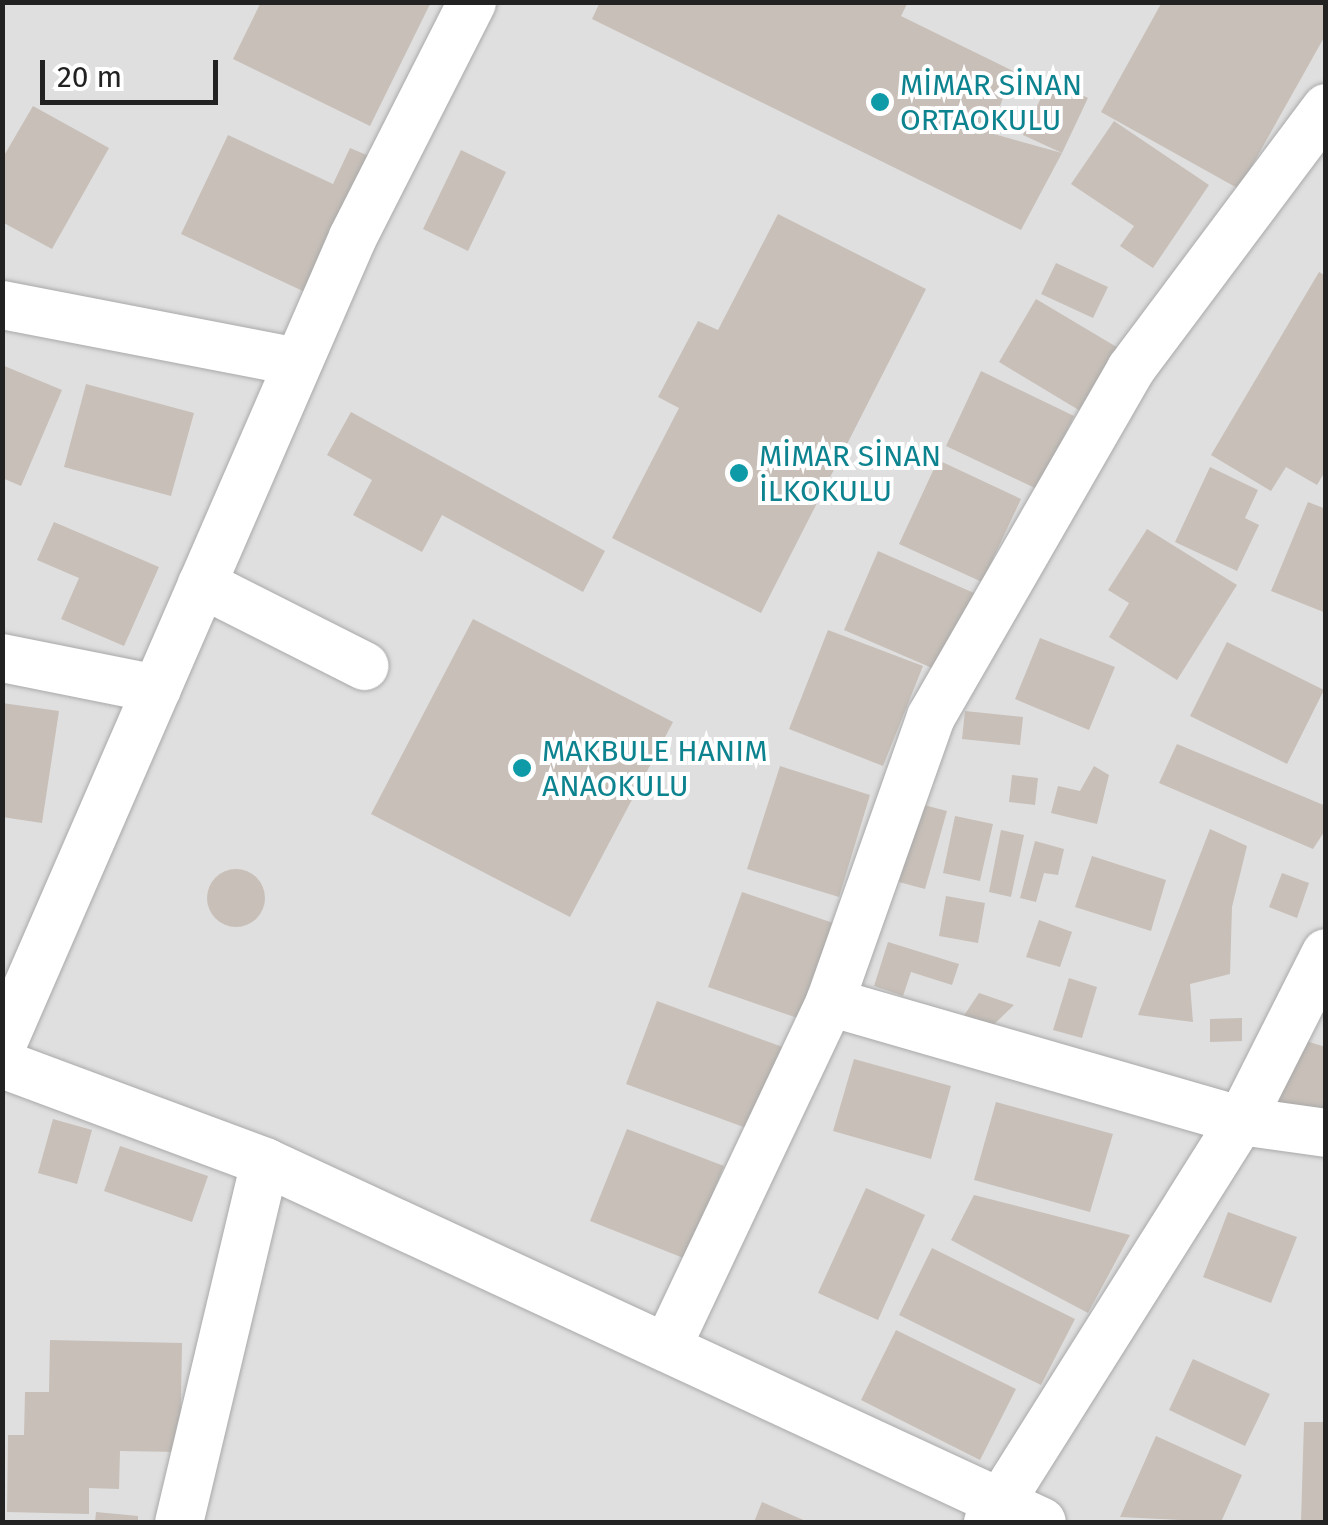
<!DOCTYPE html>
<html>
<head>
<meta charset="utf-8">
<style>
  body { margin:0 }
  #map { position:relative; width:1328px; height:1525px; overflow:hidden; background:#f2efe9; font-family:"Fira Sans",sans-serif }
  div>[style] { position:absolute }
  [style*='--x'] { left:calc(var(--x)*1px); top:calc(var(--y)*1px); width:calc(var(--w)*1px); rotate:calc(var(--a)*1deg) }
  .residential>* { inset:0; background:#e0dfdf }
  .building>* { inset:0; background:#c7bfb8 }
  .round { border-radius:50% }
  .roads { filter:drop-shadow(0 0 2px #a9a9a9) drop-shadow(0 0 2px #a9a9a9) }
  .street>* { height:48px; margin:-24px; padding:0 24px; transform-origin:24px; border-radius:24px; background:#fff }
  .dots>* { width:28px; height:28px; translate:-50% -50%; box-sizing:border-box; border:5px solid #fff; border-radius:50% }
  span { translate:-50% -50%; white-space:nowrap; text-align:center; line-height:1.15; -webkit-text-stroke:8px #fff; paint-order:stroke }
  .culture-label { font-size:30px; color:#0d838f }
  .left { translate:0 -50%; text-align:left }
  .frame { position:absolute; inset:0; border:5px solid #222; pointer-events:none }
  .scale { position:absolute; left:40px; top:60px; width:178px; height:45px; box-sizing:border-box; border:5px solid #222; border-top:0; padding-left:12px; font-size:30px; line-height:35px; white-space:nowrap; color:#222; -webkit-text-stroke:8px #fff; paint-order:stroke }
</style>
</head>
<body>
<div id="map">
  <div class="residential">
    <i style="clip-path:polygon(3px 3px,1325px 3px,1325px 1522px,3px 1522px)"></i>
  </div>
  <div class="building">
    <i style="clip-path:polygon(261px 2px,431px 2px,370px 126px,233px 59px)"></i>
    <i style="clip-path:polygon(600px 2px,908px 2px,901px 16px,1013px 71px,990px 133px,1062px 153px,1021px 230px,592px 19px)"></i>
    <i style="clip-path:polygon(1162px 2px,1326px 2px,1326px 34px,1239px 189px,1101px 112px)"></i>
    <i style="clip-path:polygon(1050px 79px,1088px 98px,1062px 153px,1023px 135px)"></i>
    <i style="clip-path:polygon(33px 106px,109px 148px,52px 249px,2px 222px,2px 159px)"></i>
    <i style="clip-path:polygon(1114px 121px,1209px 185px,1153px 268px,1120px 246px,1134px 226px,1071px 184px)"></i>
    <i style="clip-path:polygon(228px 135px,333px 184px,350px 148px,369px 156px,305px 292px,181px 234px)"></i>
    <i style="clip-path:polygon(461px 150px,506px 172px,468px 251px,423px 229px)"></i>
    <i style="clip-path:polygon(778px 214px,926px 289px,761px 613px,612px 538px,679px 408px,658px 397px,698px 321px,718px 330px)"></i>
    <i style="clip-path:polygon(1056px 263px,1108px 287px,1093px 318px,1041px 294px)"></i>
    <i style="clip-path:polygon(1319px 272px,1326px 276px,1326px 470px,1317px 485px,1286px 467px,1271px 491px,1211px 455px)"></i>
    <i style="clip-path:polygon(1036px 299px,1120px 349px,1082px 412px,999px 362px)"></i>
    <i style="clip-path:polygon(2px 365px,62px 390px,21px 486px,2px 478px)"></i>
    <i style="clip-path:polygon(981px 371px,1074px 416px,1039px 490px,946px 446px)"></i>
    <i style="clip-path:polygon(86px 384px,194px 413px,171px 496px,64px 467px)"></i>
    <i style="clip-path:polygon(351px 412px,605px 551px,583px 592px,442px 515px,422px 552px,353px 515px,372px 480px,327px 455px)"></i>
    <i style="clip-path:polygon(938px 460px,1021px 499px,982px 582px,899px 544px)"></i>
    <i style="clip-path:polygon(1210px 467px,1258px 490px,1245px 518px,1259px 525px,1237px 571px,1175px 542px)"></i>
    <i style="clip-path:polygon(1308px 502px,1326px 509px,1326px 613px,1271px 591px)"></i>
    <i style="clip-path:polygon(54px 522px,159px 567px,124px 646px,61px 619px,79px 578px,37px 560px)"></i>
    <i style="clip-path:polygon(1147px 529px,1237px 585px,1177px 680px,1109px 637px,1129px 603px,1108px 590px)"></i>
    <i style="clip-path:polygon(878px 551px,974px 593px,939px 671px,844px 630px)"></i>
    <i style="clip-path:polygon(473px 619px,673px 722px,570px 917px,371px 814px)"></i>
    <i style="clip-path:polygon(828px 630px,923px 666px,883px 766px,789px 729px)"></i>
    <i style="clip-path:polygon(1040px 638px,1115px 667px,1089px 730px,1015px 699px)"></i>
    <i style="clip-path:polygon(1227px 642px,1324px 690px,1287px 764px,1190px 716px)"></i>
    <i style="clip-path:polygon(2px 703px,59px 711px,42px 823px,2px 817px)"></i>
    <i style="clip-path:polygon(965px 711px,1023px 717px,1020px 745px,962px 739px)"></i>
    <i style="clip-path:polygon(1177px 744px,1326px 806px,1326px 829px,1313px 849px,1159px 783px)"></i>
    <i style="clip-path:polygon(780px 766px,870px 795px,839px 897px,747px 869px)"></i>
    <i style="clip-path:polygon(1094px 766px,1109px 775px,1097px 824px,1051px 813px,1058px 786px,1080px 791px)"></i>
    <i style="clip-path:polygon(1012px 775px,1038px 778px,1035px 805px,1009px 802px)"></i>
    <i style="clip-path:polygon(920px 804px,947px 811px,925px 889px,899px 882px)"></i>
    <i style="clip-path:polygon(955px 816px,993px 824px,980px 881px,943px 873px)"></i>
    <i style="clip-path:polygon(1210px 829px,1247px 846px,1232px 907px,1230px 974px,1190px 984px,1193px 1022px,1138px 1015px)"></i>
    <i style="clip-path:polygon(1001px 830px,1024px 835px,1011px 897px,989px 892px)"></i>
    <i style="clip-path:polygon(1035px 841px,1064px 849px,1058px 875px,1044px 873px,1036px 902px,1020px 898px)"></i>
    <i style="clip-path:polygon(1092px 856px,1166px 880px,1151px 931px,1075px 907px)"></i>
    <i class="round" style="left:207px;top:869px;width:58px;height:58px"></i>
    <i style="clip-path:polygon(1282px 873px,1309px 883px,1297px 918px,1269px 907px)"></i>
    <i style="clip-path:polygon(742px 892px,842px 926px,809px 1022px,708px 987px)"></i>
    <i style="clip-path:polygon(946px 896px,985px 903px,978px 943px,939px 936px)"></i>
    <i style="clip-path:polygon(1039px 920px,1072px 932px,1060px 967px,1026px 957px)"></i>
    <i style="clip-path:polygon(888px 942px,959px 964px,952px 985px,911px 972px,903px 996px,874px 986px)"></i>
    <i style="clip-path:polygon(1069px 978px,1097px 987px,1082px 1038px,1053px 1030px)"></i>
    <i style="clip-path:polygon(979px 993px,1014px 1005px,987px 1031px,961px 1020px)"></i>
    <i style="clip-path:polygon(657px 1001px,791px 1050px,760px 1133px,626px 1084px)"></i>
    <i style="clip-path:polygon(1242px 1018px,1242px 1041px,1210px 1042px,1210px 1019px)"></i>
    <i style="clip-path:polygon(1292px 1037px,1326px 1047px,1326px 1117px,1272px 1100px)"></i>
    <i style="clip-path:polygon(854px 1059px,951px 1086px,931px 1159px,833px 1131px)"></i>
    <i style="clip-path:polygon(996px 1102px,1113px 1134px,1090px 1212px,974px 1180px)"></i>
    <i style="clip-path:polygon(53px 1119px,92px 1130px,77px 1184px,38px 1173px)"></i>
    <i style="clip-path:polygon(627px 1129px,724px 1166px,686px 1259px,590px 1221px)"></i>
    <i style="clip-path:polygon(120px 1146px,208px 1176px,192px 1222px,104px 1191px)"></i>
    <i style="clip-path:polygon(866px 1188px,925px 1215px,878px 1320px,818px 1293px)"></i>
    <i style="clip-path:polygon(974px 1195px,1130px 1235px,1088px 1313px,951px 1240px)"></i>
    <i style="clip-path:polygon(1228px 1212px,1297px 1237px,1271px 1303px,1203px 1277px)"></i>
    <i style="clip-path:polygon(932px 1248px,1075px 1319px,1041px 1385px,899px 1315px)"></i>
    <i style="clip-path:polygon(896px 1330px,1016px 1389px,980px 1460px,861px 1400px)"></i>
    <i style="clip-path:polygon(50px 1340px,182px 1343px,180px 1452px,120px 1451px,119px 1489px,89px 1488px,89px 1514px,7px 1512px,8px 1435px,24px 1435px,25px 1392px,49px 1392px)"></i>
    <i style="clip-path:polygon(1193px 1359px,1270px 1394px,1245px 1446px,1169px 1410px)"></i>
    <i style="clip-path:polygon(1304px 1422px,1326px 1422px,1326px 1522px,1301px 1522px)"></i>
    <i style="clip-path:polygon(1156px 1436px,1242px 1475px,1221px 1522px,1120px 1517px)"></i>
    <i style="clip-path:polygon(762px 1502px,808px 1522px,754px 1522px)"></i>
    <i style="clip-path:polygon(96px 1512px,138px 1516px,138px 1522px,95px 1522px)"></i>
  </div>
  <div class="roads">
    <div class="street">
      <i style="--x:2;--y:305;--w:301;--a:10.9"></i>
      <i style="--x:202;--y:584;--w:182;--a:26.8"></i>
      <i style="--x:2;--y:658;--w:158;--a:11.3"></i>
      <i style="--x:830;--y:1002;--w:428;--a:16.1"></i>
      <i style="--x:1241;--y:1121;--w:86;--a:8"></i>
      <i style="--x:2;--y:1045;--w:881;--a:-66.52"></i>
      <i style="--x:353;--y:237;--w:263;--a:-63.1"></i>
      <i style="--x:2;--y:1064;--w:281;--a:20.4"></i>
      <i style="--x:265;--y:1162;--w:370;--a:103.4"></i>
      <i style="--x:265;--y:1162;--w:856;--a:24.86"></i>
      <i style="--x:667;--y:1347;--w:382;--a:-64.7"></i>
      <i style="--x:830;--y:1002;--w:302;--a:-70.5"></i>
      <i style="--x:931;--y:717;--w:401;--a:-60.1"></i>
      <i style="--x:1131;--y:369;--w:326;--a:-53.2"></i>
      <i style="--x:988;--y:1522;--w:474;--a:-57.8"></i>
      <i style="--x:1241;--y:1121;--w:188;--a:-63.2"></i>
    </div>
  </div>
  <div class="dots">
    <i style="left:880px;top:102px;background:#0f9aa8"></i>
    <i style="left:739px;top:473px;background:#0f9aa8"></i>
    <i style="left:522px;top:768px;background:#0f9aa8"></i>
  </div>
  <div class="culture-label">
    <span class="left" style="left:900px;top:102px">MİMAR SİNAN<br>ORTAOKULU</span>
    <span class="left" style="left:759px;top:473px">MİMAR SİNAN<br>İLKOKULU</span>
    <span class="left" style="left:542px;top:768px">MAKBULE HANIM<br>ANAOKULU</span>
  </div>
  <div class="frame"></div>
  <div class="scale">20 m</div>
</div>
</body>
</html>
